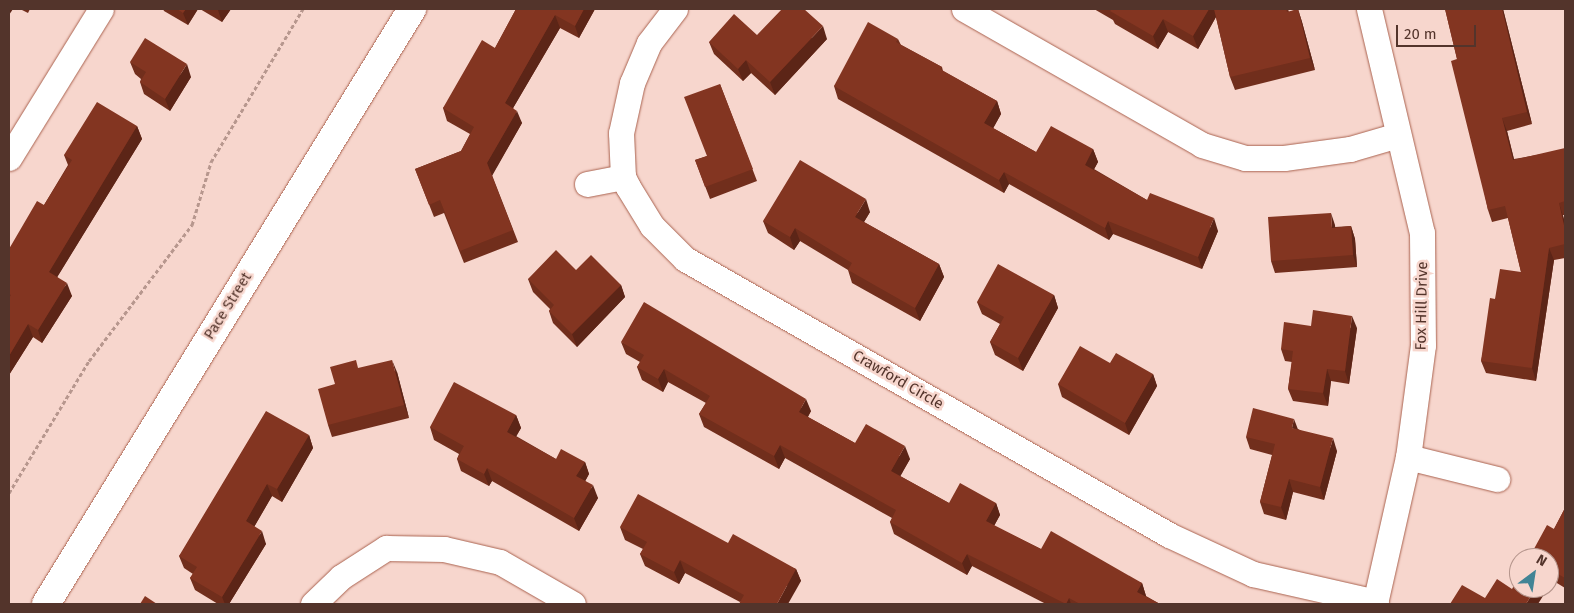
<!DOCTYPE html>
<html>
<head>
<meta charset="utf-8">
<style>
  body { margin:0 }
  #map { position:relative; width:1574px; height:613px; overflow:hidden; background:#f7d6cd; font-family:"Fira Sans",sans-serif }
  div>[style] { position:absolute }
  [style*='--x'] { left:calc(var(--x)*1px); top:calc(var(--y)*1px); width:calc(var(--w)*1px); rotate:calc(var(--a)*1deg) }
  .path>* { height:3px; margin-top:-1.5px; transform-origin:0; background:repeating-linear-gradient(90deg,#b7978e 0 4px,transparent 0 6.5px) }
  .roads { filter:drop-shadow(0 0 1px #aa6350) drop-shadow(0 0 1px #aa6350) }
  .minor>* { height:25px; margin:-12.5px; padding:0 12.5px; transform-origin:12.5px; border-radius:12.5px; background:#fff }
  .secondary>* { height:28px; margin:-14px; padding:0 14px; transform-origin:14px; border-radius:14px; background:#fff }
  .wall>* { inset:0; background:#712e1c }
  .shaded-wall>* { inset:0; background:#5c2517 }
  .building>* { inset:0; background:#833521 }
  span { translate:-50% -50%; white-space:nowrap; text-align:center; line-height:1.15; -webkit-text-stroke:5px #f7d6cd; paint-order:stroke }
  .street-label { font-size:15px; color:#53342b }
  .frame { position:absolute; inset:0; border:10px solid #53342b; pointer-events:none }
  .north { position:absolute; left:1509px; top:548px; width:50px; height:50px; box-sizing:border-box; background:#f7d6cd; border:1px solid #b5958c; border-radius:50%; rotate:31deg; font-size:14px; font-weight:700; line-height:20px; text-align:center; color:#53342b }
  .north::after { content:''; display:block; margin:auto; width:18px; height:22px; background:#428495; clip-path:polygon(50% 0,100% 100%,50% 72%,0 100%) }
  .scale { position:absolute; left:1396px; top:25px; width:80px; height:22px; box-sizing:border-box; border:2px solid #53342b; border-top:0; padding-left:6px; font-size:15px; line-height:18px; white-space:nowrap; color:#53342b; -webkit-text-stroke:4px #f7d6cd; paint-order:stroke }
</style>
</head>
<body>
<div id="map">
  <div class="path">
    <i style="--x:9;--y:493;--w:154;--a:-58.8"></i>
    <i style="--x:89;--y:361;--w:171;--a:-52.9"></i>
    <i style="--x:192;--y:225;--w:66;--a:-73.2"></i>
    <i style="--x:211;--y:162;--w:179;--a:-59"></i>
  </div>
  <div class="roads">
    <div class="minor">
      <i style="--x:675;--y:9;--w:43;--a:127.4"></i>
      <i style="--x:649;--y:43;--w:43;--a:113"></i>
      <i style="--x:632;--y:83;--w:51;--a:102.4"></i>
      <i style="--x:621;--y:133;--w:44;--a:87.4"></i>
      <i style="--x:623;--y:177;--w:11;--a:63"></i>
      <i style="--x:628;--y:187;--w:46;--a:58.4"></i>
      <i style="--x:652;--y:226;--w:47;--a:45"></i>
      <i style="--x:685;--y:259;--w:557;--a:29.69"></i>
      <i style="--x:1169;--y:535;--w:93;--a:24.9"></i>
      <i style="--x:1253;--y:574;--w:126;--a:12.8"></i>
      <i style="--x:964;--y:9;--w:274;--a:29.7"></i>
      <i style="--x:1202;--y:145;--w:45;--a:16.8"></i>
      <i style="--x:1245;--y:158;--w:39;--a:0"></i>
      <i style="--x:1284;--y:158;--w:67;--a:-7.8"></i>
      <i style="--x:1350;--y:149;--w:50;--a:-16.3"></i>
      <i style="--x:1369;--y:9;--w:230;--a:76.7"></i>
      <i style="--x:1422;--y:233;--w:112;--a:89.5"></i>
      <i style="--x:1423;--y:345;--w:113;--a:97.6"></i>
      <i style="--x:1408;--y:457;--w:151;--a:102.7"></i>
      <i style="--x:9;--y:158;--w:175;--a:-58.3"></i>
      <i style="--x:587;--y:184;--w:37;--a:-11"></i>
      <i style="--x:1408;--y:457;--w:92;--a:13.9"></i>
      <i style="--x:313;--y:604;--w:39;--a:-44"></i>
      <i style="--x:341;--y:577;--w:54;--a:-32.8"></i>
      <i style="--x:386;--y:548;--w:58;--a:1"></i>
      <i style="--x:444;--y:549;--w:57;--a:13.1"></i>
      <i style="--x:500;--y:562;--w:84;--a:29.9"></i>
    </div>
    <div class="secondary">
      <i style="--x:46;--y:604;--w:699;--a:-58.4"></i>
    </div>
  </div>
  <div class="wall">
    <i style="clip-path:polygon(20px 9px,30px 9px,28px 13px)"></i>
    <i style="clip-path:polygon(163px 9px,198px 9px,188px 25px,164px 11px)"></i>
    <i style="clip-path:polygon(200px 9px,231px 9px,222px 22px)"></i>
    <i style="clip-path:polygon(516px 9px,595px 9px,579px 38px,560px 28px,513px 108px,522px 123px,492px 175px,518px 242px,464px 263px,444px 213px,434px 217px,415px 169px,461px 151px,470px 134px,447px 121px,443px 108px,495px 48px)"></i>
    <i style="clip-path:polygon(1094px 9px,1288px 9px,1289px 12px,1298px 9px,1302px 22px,1315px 70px,1235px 90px,1230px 77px,1216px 17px,1198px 49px,1168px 32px,1158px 49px,1115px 24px,1113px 20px)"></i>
    <i style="clip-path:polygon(1445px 9px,1503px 9px,1532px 124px,1507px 131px,1514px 159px,1565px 150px,1565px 215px,1563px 215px,1565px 223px,1565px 258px,1554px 260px,1536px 381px,1486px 373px,1481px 361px,1495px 299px,1521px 272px,1508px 218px,1492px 222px,1488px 210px,1457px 59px)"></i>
    <i style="clip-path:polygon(757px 35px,827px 39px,775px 95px,751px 73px,743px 81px,714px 54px,709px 42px)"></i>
    <i style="clip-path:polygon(898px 39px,901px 45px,942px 67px,943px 71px,997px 101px,1001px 114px,993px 128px,1036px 152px,1093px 149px,1098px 162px,1094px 169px,1147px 200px,1218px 231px,1202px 269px,1113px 234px,1109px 240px,1009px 184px,1004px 193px,838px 99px,834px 86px)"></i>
    <i style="clip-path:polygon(130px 62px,191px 77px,170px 111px,144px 94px,140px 82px,141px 79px,135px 74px)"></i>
    <i style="clip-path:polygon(720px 84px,757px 181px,710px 199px,695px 160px,707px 156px)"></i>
    <i style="clip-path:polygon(137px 126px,142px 139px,57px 277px,72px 296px,42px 343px,33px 337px,9px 375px,9px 249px,44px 205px,68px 165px,64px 155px)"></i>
    <i style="clip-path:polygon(870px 212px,864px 222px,939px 264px,944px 277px,920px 321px,852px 283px,848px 270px,800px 241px,794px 250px,768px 233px,763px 221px)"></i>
    <i style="clip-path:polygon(1335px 225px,1335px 227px,1351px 226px,1355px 239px,1357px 267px,1275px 273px,1271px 261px)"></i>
    <i style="clip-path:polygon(576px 270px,621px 285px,625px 297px,577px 347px,553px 323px,549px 311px,550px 309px,533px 292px,528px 279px)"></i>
    <i style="clip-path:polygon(1054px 295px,1058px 308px,1023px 371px,995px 355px,990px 342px,1000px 324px,982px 314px,977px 302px)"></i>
    <i style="clip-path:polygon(1311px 326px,1357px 328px,1349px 384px,1331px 381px,1328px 406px,1293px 401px,1288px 389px,1292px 362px,1285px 361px,1281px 349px)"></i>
    <i style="clip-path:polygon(621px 342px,811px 411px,808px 417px,855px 443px,910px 459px,900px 476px,949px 503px,996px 503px,1000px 515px,994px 526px,1041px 549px,1142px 583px,1146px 596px,1160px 604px,1046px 604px,972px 566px,967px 575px,894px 534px,890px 522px,892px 518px,785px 458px,779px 469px,704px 427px,699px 414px,706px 403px,668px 382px,663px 392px,642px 380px,637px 367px,640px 362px,626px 354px)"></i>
    <i style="clip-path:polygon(358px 368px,397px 372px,409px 418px,332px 437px,328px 425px,335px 384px)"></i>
    <i style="clip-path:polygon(1153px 374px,1157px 386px,1129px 435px,1062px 397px,1058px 384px)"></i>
    <i style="clip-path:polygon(516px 415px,521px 428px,516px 436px,556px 459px,585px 462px,589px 474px,585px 481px,598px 498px,579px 531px,492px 481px,489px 486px,461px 471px,457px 459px,459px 454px,434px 440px,430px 427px)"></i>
    <i style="clip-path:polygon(1298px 429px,1337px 451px,1324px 500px,1293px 492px,1286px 520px,1264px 514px,1260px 502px,1272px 455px,1250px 449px,1246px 437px)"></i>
    <i style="clip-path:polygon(309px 435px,313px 448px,282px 502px,272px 496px,254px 527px,266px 544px,229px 604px,218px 604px,195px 590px,190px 578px,193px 574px,184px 568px,179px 556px)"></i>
    <i style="clip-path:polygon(1565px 508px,1565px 588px,1552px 580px,1549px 586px,1549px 558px,1554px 529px)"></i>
    <i style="clip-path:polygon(620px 527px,728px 543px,796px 569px,801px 581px,740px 602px,685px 573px,679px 584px,645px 566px,640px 554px,643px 549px,625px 540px)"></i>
  </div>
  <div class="shaded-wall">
    <i style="clip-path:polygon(9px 9px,13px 9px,9px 15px)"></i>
    <i style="clip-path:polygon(186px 9px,198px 9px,188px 25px,183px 13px)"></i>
    <i style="clip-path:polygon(218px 9px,231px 9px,222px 22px,218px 10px)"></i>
    <i style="clip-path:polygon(584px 9px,595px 9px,579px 38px,575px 26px)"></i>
    <i style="clip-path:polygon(1209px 9px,1215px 9px,1217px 15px,1198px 49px,1193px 36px)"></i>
    <i style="clip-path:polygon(1298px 9px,1302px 22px,1315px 70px,1310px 58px)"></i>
    <i style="clip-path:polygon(1502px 9px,1503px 9px,1532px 124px,1527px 112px)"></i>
    <i style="clip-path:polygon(555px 15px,560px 28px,509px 115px,505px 103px)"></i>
    <i style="clip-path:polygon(1163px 19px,1168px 32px,1158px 49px,1153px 36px)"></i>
    <i style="clip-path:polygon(823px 26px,827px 39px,775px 95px,770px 82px)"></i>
    <i style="clip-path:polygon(746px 60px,751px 73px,743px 81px,738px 69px)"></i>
    <i style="clip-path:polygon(187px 64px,191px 77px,170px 111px,165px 99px)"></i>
    <i style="clip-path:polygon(997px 101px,1001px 114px,989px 136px,984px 123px)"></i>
    <i style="clip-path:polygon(517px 111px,522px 123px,492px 176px,487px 163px)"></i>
    <i style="clip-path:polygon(1502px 118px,1507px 131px,1517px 172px,1513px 160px)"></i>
    <i style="clip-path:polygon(137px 126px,142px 139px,53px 284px,49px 272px)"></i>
    <i style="clip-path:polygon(1093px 149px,1098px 162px,1090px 177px,1085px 165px)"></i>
    <i style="clip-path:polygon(1004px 172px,1009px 184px,1004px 193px,999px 180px)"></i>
    <i style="clip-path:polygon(866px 199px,870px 212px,859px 230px,855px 217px)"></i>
    <i style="clip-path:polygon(1559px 203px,1565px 223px,1565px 230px)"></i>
    <i style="clip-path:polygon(1331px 213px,1335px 225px,1336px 240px,1332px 228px)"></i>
    <i style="clip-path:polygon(1214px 218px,1218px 231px,1202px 269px,1198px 257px)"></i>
    <i style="clip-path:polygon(1108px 221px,1113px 234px,1109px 240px,1105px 228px)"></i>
    <i style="clip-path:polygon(1351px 226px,1355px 239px,1357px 267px,1353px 255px)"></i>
    <i style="clip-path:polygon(795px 228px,800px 241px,794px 250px,790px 237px)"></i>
    <i style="clip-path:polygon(1549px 248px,1554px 260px,1536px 381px,1532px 368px)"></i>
    <i style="clip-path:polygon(939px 264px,944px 277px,920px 321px,915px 308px)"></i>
    <i style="clip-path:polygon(67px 283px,72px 296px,42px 343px,38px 330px)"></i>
    <i style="clip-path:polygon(621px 285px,625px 297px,577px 347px,572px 334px)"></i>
    <i style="clip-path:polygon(1054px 295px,1058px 308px,1023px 371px,1018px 358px)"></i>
    <i style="clip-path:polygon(1352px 316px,1357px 328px,1349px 384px,1345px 371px)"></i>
    <i style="clip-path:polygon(28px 324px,33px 337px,9px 375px,9px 356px)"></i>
    <i style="clip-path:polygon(392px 360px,397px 372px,409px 418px,404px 405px)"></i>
    <i style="clip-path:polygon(664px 369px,668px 382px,663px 392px,658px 379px)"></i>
    <i style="clip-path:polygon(1327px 369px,1331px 381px,1328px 406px,1323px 393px)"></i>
    <i style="clip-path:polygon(1153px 374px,1157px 386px,1129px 435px,1125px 423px)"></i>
    <i style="clip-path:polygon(806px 399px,811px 411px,803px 424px,799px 412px)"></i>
    <i style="clip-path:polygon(516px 415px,521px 428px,512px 444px,507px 432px)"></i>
    <i style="clip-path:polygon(1294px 419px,1299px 432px,1292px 428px)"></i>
    <i style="clip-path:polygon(309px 435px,313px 448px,282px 502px,277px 489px)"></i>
    <i style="clip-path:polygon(1333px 438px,1337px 451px,1324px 500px,1320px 487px)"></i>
    <i style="clip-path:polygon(780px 445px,785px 458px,779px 469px,774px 456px)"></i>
    <i style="clip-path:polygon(905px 446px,910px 459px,896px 484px,891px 471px)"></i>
    <i style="clip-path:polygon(585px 462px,589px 474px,581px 489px,576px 476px)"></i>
    <i style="clip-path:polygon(487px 468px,492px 481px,489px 486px,484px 474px)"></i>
    <i style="clip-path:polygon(1289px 479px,1293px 492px,1286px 520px,1281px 507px)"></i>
    <i style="clip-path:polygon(267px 484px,272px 496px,250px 534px,246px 521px)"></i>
    <i style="clip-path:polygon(593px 485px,598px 498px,579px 531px,574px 518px)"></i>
    <i style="clip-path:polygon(996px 503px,1000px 515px,990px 533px,986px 521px)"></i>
    <i style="clip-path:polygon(262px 531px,266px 544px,229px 604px,225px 604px,222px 597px)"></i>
    <i style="clip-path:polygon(967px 554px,972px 566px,967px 575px,962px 563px)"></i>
    <i style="clip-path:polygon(680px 560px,685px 573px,679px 584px,674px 572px)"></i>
    <i style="clip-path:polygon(796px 569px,801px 581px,788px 604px,777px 604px)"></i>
    <i style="clip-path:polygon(1549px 572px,1552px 580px,1549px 586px)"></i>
    <i style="clip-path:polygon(1142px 583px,1146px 596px,1142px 604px,1137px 592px)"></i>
    <i style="clip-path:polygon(1536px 588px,1548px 588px,1538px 604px,1526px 604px)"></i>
    <i style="clip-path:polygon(1069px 598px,1071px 604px,1066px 604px)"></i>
  </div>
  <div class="building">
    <i style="clip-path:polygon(177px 9px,186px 9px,183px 13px)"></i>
    <i style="clip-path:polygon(516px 9px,584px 9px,575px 26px,555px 15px,505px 103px,517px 111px,487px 163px,513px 230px,460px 251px,440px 200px,429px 205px,415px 169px,461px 151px,474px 127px,443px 108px,482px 40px,495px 48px)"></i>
    <i style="clip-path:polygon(782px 9px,804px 9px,823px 26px,770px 82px,746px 60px,738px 69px,709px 42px,734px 14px,757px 35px)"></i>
    <i style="clip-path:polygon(1112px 9px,1209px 9px,1193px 36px,1163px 19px,1153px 36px,1110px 11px)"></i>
    <i style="clip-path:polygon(1214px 9px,1286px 9px,1287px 12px,1298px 9px,1310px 58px,1230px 77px)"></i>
    <i style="clip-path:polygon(1445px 9px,1502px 9px,1527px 112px,1502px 118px,1513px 160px,1565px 148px,1565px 201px,1559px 203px,1565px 230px,1565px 244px,1549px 248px,1532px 368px,1481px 361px,1490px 298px,1495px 299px,1500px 269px,1521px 272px,1505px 206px,1488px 210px,1451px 61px,1457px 59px)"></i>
    <i style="clip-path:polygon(868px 22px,898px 39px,896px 42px,942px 67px,940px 69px,997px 101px,984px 123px,1036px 152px,1051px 126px,1093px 149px,1085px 165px,1147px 200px,1150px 193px,1214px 218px,1198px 257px,1108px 221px,1105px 228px,1004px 172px,999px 180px,834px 86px)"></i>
    <i style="clip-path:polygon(145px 38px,187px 64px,165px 99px,140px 82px,146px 72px,130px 62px)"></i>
    <i style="clip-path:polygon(720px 84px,753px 169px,705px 187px,695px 160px,707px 156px,684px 97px)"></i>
    <i style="clip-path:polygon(97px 102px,137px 126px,49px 272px,67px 283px,38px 330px,28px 324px,9px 356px,9px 298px,11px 295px,9px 294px,9px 249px,37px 201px,44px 205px,72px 160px,64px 155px)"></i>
    <i style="clip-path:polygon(800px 160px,866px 199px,855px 217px,939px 264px,915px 308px,848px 270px,852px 263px,795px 228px,790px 237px,763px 221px)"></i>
    <i style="clip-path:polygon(1331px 213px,1332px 228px,1351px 226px,1353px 255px,1271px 261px,1268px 217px)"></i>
    <i style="clip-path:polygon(556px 250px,576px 270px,591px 255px,621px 285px,572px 334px,549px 311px,554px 305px,528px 279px)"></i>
    <i style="clip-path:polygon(998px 264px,1054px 295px,1018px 358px,990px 342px,1004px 317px,977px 302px)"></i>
    <i style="clip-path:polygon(644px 302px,806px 399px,799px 412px,855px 443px,866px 424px,905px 446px,891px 471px,949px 503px,960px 483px,996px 503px,986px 521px,1041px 549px,1051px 531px,1142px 583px,1137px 592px,1160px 604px,1080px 604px,1069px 598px,1066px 604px,967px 554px,962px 563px,890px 522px,896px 510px,780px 445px,774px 456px,699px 414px,710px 396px,664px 369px,658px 379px,637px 367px,644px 355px,621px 342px)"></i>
    <i style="clip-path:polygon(1313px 310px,1352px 316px,1345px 371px,1327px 369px,1323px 393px,1288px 389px,1293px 351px,1281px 349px,1284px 322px,1311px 326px)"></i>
    <i style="clip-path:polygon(1080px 346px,1110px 363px,1116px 353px,1153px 374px,1125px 423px,1058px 384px)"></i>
    <i style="clip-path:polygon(356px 360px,358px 368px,392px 360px,404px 405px,328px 425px,318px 389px,335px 384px,330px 367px)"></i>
    <i style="clip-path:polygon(454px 382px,516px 415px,507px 432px,556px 459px,561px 449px,585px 462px,576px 476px,593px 485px,574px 518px,487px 468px,484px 474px,457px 459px,464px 446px,430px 427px)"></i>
    <i style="clip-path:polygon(1253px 408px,1294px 419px,1292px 428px,1333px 438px,1320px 487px,1289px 479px,1281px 507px,1260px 502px,1275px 444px,1246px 437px)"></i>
    <i style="clip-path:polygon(266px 411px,309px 435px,277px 489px,267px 484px,246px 521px,262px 531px,222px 597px,190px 578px,197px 567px,179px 556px)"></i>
    <i style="clip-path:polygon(638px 494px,728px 543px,733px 534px,796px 569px,777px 604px,739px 604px,744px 595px,680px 560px,674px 572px,640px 554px,647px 542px,620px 527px)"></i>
    <i style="clip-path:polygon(1565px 508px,1565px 578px,1549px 569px,1549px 558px,1529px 558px,1547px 525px,1554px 529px)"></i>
    <i style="clip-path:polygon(1519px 577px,1519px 588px,1536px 588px,1526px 604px,1450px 604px,1462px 585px,1485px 598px,1497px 579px,1512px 589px)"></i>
    <i style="clip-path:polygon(145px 596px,157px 604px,140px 604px)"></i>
  </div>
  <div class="street-label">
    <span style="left:228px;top:306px;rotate:-58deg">Pace Street</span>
    <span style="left:1422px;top:306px;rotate:-89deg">Fox Hill Drive</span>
    <span style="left:898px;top:380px;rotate:30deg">Crawford Circle</span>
  </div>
  <div class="frame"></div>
  <div class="north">N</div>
  <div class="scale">20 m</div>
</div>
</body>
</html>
